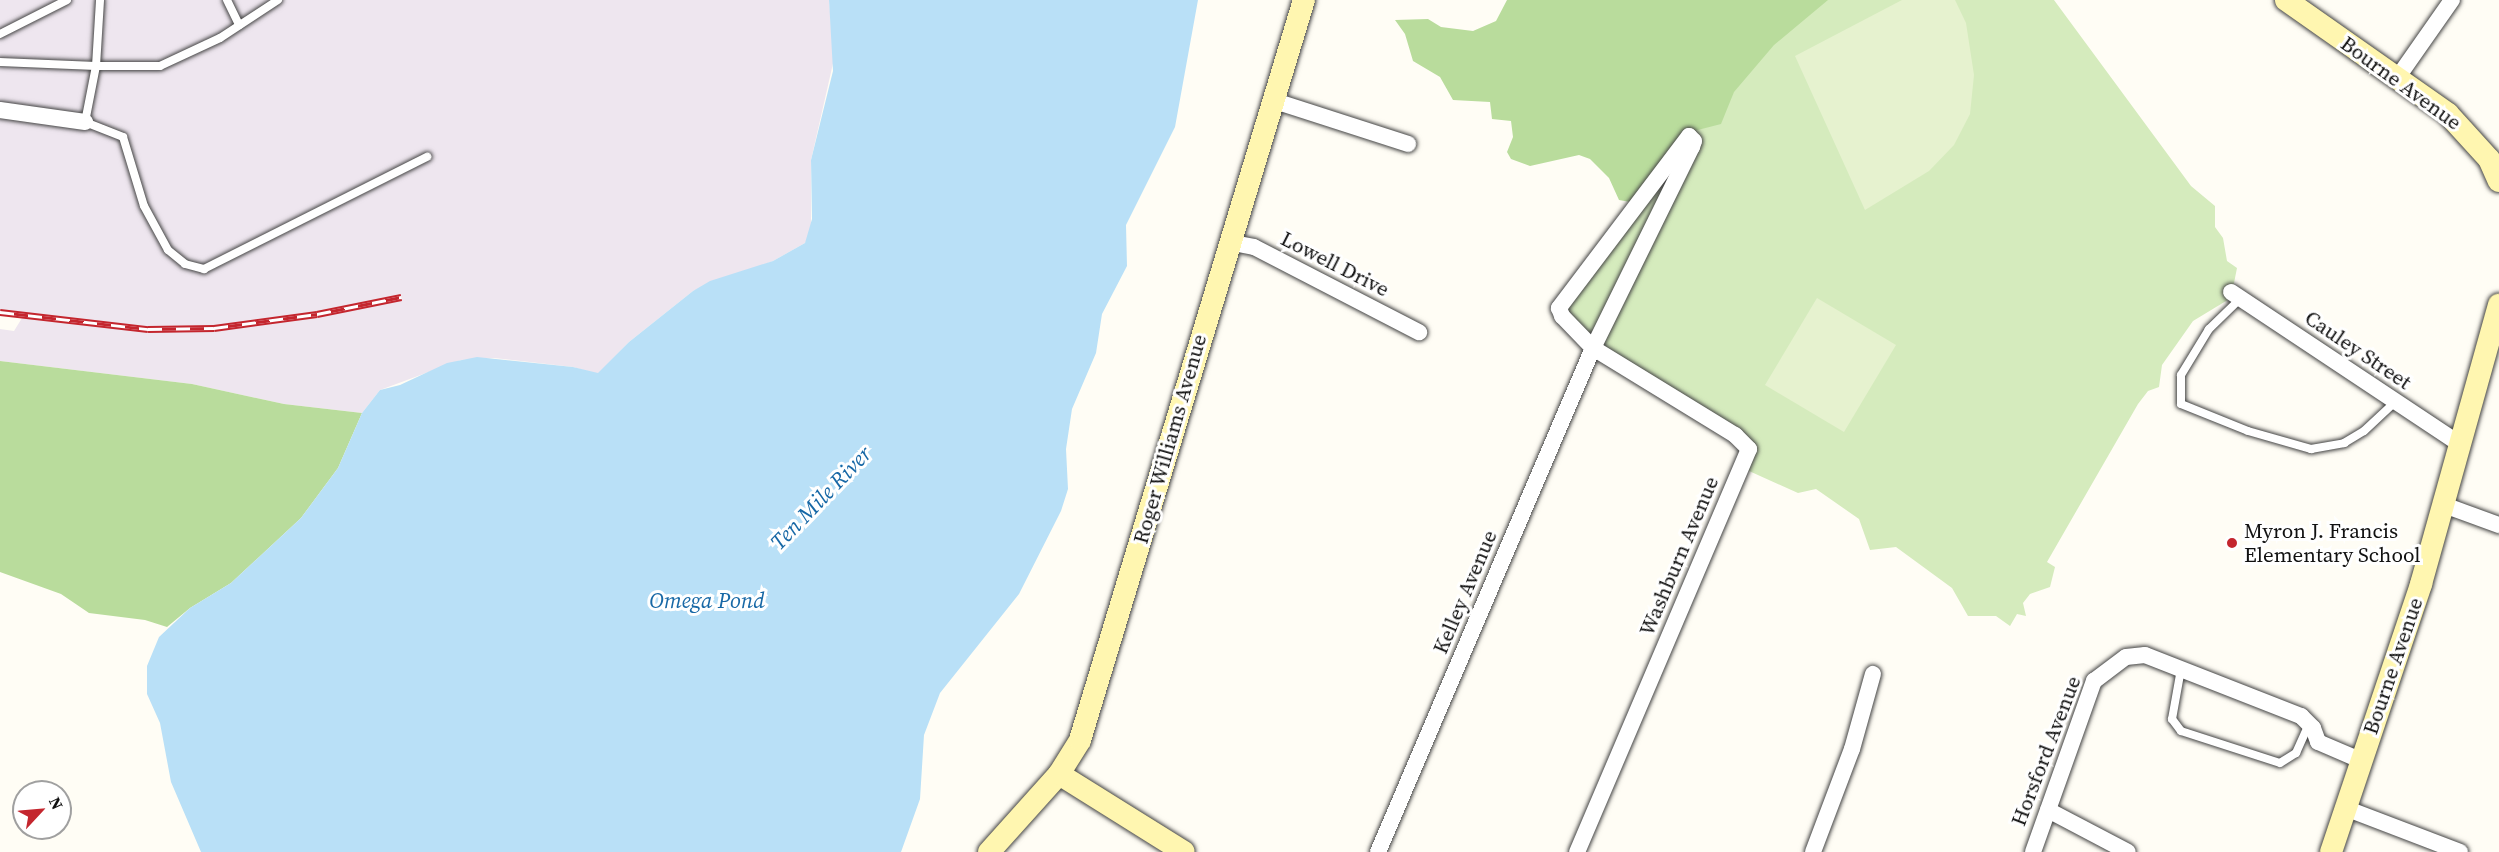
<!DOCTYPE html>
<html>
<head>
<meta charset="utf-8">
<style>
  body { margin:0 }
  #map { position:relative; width:2499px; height:852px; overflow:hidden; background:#fffdf5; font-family:"Source Serif 4",serif }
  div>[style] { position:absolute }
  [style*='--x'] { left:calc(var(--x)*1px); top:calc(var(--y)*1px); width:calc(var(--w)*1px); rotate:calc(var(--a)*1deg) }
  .industrial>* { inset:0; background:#eee6ef }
  .green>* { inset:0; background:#d5ebbd }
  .forest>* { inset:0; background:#b9dc9c }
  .pitch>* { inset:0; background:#e6f2cf }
  .water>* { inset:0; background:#b9e0f7 }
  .roads { filter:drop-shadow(0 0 2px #444) drop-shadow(0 0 2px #444) }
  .lane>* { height:8px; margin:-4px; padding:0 4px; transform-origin:4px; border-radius:4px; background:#fff }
  .street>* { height:16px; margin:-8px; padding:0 8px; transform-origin:8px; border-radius:8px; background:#fff }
  .secondary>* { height:22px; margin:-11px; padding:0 11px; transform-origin:11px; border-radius:11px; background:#fff6b0 }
  .rail>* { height:7px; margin-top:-3.5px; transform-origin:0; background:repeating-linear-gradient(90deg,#fff 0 14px,#c4262e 0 28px); box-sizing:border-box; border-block:2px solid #c4262e }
  .dots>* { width:16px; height:16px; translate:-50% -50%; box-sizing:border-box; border:3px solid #fff; border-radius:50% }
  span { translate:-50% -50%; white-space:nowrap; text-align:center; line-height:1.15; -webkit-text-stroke:6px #fff; paint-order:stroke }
  .street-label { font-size:21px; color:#111 }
  .poi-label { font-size:21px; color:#111 }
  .left { translate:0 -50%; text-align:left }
  .water-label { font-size:22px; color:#1768a6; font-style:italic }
  .north { position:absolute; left:12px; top:780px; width:60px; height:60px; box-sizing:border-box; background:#fff; border:2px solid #a0a0a0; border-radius:50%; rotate:64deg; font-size:16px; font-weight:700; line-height:24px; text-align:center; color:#111 }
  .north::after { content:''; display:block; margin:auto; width:21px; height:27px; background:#c4262e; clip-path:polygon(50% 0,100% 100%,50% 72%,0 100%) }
</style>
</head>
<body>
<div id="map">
  <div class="industrial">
    <i style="clip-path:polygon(0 0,829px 0,834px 59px,811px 160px,811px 234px,805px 243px,773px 261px,693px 291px,629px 342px,598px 374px,573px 367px,494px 358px,461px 360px,380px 390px,362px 413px,284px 404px,192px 384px,0 361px,0 329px,14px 331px,22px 318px,0 314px)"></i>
  </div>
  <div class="green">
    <i style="clip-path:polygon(1803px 0,2054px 0,2191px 186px,2215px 206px,2215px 227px,2223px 238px,2227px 261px,2237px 268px,2231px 298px,2193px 321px,2162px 365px,2159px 387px,2148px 391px,2138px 404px,2047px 562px,2055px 567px,2050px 587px,2030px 594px,2023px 603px,2026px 616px,2017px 614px,2010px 626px,1996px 616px,1968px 616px,1952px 588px,1896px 547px,1870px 550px,1859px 519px,1816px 489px,1798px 493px,1738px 466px,1742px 453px,1738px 445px,1598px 349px,1563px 303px,1742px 68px)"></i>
  </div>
  <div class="forest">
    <i style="clip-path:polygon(1507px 0,1828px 0,1774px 45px,1734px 92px,1721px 124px,1690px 132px,1636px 203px,1619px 200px,1609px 178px,1590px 159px,1579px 155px,1530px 166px,1511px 159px,1507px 152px,1513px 137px,1511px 121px,1492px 119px,1490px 102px,1453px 100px,1440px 77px,1413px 61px,1405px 34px,1395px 20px,1428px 19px,1441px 27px,1473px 31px,1496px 21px)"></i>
    <i style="clip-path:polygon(0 361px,192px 384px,284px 404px,362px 413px,338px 468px,301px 518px,231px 583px,190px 608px,167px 627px,145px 620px,89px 613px,61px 594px,0 572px)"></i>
  </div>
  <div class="pitch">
    <i style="clip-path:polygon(1902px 0,1955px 0,1966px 23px,1974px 75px,1970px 114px,1954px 145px,1929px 171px,1865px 210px,1795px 56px)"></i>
    <i style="clip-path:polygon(1817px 298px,1896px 345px,1844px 432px,1765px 385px)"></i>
  </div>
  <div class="water">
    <i style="clip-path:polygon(829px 0,1198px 0,1175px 127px,1126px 225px,1127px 266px,1102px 314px,1096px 353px,1072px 409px,1066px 449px,1068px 489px,1061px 511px,1019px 594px,940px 693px,924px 735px,920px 799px,901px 852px,201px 852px,171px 782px,160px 723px,147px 694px,147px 666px,159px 637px,190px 608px,231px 583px,301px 518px,338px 468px,362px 413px,380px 390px,400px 385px,447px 363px,477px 357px,573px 367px,598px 373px,629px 342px,693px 291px,710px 281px,773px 261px,805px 243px,812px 219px,811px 160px,833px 71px)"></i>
  </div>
  <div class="roads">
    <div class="lane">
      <i style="--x:227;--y:0;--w:28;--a:64"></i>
      <i style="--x:278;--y:0;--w:69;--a:146.8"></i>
      <i style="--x:220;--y:38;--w:66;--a:155"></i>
      <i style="--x:160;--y:66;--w:64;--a:180"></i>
      <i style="--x:96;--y:66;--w:57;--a:101.1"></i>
      <i style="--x:85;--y:122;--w:41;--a:21.5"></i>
      <i style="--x:123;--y:137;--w:72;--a:73.1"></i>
      <i style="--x:144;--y:206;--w:50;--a:61.4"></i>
      <i style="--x:168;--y:250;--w:22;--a:39"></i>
      <i style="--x:185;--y:264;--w:20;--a:15"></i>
      <i style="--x:204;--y:269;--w:250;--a:-26.7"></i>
      <i style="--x:0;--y:34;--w:75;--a:-26.9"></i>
      <i style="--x:0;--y:62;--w:96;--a:2.4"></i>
      <i style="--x:96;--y:66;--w:66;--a:-86.5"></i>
      <i style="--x:2241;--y:298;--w:45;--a:135.9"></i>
      <i style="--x:2209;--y:329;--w:54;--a:121.3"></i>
      <i style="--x:2181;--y:375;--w:29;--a:90"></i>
      <i style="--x:2181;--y:404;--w:72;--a:21.9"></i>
      <i style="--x:2248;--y:431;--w:66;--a:15.9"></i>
      <i style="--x:2311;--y:449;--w:34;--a:-10"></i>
      <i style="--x:2344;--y:443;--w:23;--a:-31"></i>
      <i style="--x:2364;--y:431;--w:42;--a:-43.1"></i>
      <i style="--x:2181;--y:669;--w:51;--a:100.2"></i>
      <i style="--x:2172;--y:719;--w:15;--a:53"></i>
      <i style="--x:2181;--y:731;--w:104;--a:17.9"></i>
      <i style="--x:2280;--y:763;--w:19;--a:-32"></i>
      <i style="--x:2296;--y:753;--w:32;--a:-66"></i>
    </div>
    <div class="street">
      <i style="--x:2398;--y:77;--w:94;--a:-55"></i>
      <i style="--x:1272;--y:100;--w:143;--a:17.9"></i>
      <i style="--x:0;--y:110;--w:86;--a:8"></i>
      <i style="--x:1228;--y:242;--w:26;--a:11"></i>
      <i style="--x:1254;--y:247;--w:186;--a:27.3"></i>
      <i style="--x:2231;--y:292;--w:276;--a:33.6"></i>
      <i style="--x:2444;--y:505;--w:59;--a:20"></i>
      <i style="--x:2345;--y:808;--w:123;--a:20.9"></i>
      <i style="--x:2048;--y:810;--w:90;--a:27.7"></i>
      <i style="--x:1378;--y:852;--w:548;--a:-66.9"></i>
      <i style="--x:1593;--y:348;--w:224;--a:-63.8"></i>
      <i style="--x:1692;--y:147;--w:6;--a:-72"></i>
      <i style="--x:1694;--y:141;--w:7;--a:-135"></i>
      <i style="--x:1689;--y:136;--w:216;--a:127.1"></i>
      <i style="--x:1559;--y:308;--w:9;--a:69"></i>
      <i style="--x:1562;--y:316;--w:45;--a:45.9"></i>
      <i style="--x:1593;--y:348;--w:167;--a:31.5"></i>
      <i style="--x:1735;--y:435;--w:20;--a:45"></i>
      <i style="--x:1749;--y:449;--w:438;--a:113.1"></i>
      <i style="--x:1813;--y:852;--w:110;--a:-69.3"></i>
      <i style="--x:1852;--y:749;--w:78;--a:-74.4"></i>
      <i style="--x:2033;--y:852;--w:182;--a:-70.4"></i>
      <i style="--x:2094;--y:681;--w:40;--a:-37"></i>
      <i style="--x:2126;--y:657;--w:19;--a:-6"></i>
      <i style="--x:2145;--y:655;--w:168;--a:21.4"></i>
      <i style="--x:2301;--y:716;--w:17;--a:45"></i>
      <i style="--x:2313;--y:728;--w:15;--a:70"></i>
      <i style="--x:2318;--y:742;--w:46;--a:23.2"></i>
    </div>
    <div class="secondary">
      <i style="--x:2286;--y:0;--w:198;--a:35.1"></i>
      <i style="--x:2448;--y:114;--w:61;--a:47.7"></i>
      <i style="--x:2489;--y:159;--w:24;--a:66"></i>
      <i style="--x:1059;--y:774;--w:147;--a:32"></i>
      <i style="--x:989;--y:852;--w:105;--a:-48.1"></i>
      <i style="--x:1059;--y:774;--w:40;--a:-58"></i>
      <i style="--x:1080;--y:740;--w:773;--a:-73.16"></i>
      <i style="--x:2331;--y:852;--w:283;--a:-71.4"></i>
      <i style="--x:2421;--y:584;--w:290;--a:-74.4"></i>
    </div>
  </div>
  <div class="rail">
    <i style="--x:0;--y:312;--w:149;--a:6.6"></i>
    <i style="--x:148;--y:329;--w:66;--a:-0.9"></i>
    <i style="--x:214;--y:328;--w:104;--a:-7.7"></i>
    <i style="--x:317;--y:314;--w:86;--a:-11.4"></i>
  </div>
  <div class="dots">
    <i style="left:2232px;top:543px;background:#c4262e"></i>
  </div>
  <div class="street-label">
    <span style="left:2401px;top:83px;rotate:36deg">Bourne Avenue</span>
    <span style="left:1335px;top:264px;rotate:27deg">Lowell Drive</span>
    <span style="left:2358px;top:350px;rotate:34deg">Cauley Street</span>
    <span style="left:1170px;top:439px;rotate:-74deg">Roger Williams Avenue</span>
    <span style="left:1679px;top:556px;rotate:-67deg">Washburn Avenue</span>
    <span style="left:1465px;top:592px;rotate:-67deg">Kelley Avenue</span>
    <span style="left:2393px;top:666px;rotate:-71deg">Bourne Avenue</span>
    <span style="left:2046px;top:751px;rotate:-69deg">Horsford Avenue</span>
  </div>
  <div class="poi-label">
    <span class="left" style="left:2244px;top:543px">Myron J. Francis<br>Elementary School</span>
  </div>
  <div class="water-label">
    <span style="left:821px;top:498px;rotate:-46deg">Ten Mile River</span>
    <span style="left:707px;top:601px">Omega Pond</span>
  </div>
  <div class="north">N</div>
</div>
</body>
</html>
